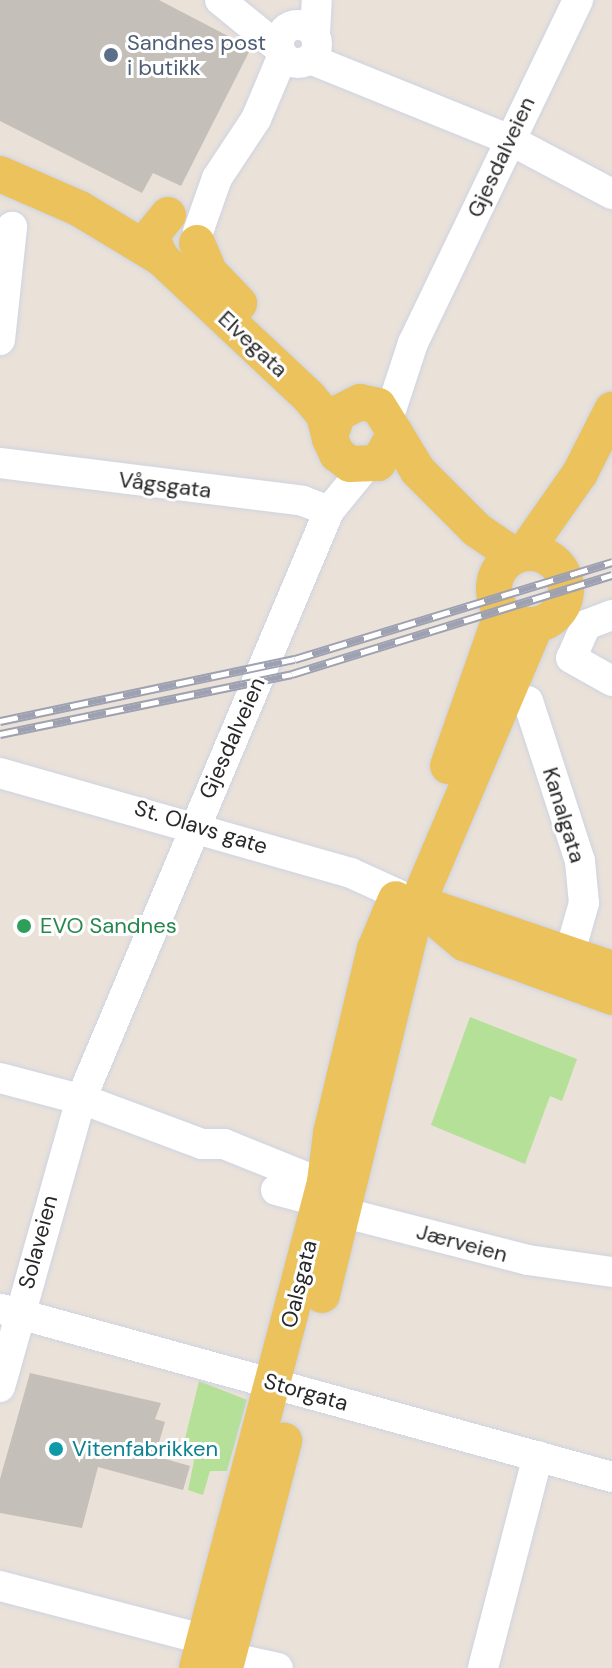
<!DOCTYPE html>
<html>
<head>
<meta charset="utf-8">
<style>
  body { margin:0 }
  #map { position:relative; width:612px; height:1668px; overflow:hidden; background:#eae2d9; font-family:"DM Sans",sans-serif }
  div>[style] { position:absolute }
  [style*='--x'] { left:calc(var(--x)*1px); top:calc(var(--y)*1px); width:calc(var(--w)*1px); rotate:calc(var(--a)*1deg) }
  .green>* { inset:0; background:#b4e097 }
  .building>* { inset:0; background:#c5bfb9 }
  .roads { filter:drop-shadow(0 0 2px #cfd3e1) drop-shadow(0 0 2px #cfd3e1) }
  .minor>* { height:30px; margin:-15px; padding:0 15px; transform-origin:15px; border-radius:15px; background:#fff }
  .minor>.ring { margin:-15px; padding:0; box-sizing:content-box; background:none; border:30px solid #fff; border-radius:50% }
  .major>* { height:36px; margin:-18px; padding:0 18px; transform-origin:18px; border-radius:18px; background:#ecc25c }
  .major>.ring { margin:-18px; padding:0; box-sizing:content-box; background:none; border:36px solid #ecc25c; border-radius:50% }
  .rail>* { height:9px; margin-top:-4.5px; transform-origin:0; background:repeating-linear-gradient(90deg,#fff 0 18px,#9da1b2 0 36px); box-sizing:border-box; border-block:2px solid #9da1b2 }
  .dots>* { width:22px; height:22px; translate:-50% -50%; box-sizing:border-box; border:4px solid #fff; border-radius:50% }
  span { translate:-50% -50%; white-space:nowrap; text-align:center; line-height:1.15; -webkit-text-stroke:6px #fff; paint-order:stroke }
  .service-label { font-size:22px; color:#4e5e75 }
  .left { translate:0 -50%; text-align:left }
  .street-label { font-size:22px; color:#282828 }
  .leisure-label { font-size:22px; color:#27864d }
  .culture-label { font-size:22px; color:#0d838f }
</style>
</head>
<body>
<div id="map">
  <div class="green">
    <i style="clip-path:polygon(470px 1017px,577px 1059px,562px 1101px,550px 1096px,525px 1164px,431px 1125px)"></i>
    <i style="clip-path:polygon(199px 1381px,247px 1400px,227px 1471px,210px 1471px,203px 1495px,188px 1490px,194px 1461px,185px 1439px)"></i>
  </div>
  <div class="building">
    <i style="clip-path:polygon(0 0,159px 0,251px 48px,181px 186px,153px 173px,142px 193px,0 121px)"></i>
    <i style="clip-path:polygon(30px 1373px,161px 1403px,155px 1419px,165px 1422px,155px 1456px,190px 1466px,183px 1490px,98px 1467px,82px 1528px,0 1513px,0 1479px)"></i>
  </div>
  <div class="roads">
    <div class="minor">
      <i style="--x:220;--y:0;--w:77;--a:39.2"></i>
      <i class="ring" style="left:279px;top:25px;width:8px;height:8px"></i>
      <i style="--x:315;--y:34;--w:34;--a:-87"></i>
      <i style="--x:310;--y:59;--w:214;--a:22"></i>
      <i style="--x:508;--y:139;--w:118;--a:27.9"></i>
      <i style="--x:198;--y:232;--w:57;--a:-70.6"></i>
      <i style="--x:217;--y:178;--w:71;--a:-56.5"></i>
      <i style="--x:256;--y:119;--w:69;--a:-67.1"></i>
      <i style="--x:0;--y:340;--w:114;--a:-83.9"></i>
      <i style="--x:389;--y:416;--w:77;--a:-71.8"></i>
      <i style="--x:413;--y:343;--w:381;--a:-64.3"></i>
      <i style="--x:0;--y:463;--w:305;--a:7.1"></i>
      <i style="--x:303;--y:501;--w:28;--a:21"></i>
      <i style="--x:612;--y:615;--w:28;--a:159"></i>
      <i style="--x:586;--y:625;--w:36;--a:114"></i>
      <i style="--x:571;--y:658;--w:47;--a:29.3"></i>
      <i style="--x:528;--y:701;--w:168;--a:72"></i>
      <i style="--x:580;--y:861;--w:42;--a:84.6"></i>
      <i style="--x:584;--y:903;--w:76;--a:106"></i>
      <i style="--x:0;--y:773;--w:365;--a:15.9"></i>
      <i style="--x:351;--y:873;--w:51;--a:24.5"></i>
      <i style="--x:0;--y:1078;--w:90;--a:14.8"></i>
      <i style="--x:87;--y:1101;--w:123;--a:20.5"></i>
      <i style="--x:202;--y:1144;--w:22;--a:0"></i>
      <i style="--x:224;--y:1144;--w:94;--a:21.9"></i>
      <i style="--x:276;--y:1190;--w:30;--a:15"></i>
      <i style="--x:320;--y:1221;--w:26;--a:-18"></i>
      <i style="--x:345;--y:1213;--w:189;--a:14.4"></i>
      <i style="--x:528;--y:1260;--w:85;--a:8.1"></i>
      <i style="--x:1;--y:1309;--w:634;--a:15.37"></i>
      <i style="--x:0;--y:1387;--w:299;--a:-74.3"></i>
      <i style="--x:81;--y:1099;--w:638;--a:-67.13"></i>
      <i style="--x:329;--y:511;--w:57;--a:-50.7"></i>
      <i style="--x:0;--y:1586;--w:213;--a:14.7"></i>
      <i style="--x:228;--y:1657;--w:51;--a:12.4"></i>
      <i style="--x:483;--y:1668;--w:219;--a:-75.5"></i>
    </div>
    <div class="major">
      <i style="--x:0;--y:174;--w:87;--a:23.6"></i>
      <i style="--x:80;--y:209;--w:95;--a:31.2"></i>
      <i style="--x:168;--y:215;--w:27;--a:129"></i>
      <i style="--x:151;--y:236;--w:24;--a:66"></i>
      <i style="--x:161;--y:258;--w:203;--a:43.2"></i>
      <i style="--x:309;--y:397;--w:23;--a:50"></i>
      <i style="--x:324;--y:415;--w:25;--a:76"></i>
      <i style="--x:330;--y:439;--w:17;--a:65"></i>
      <i style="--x:337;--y:454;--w:16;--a:38"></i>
      <i style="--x:350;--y:464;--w:28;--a:-2"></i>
      <i style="--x:378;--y:463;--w:34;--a:-60"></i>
      <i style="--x:395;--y:433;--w:32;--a:-122"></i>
      <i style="--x:378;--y:406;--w:18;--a:-167"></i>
      <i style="--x:360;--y:402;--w:25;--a:153"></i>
      <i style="--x:338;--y:413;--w:24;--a:109"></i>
      <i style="--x:197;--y:243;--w:33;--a:67"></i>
      <i style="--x:210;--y:273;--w:42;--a:46"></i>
      <i style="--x:395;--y:433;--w:44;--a:58.8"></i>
      <i style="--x:418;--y:471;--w:83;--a:45"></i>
      <i style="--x:477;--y:530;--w:46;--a:34.4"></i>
      <i class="ring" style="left:494px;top:553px;width:36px;height:36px"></i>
      <i style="--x:524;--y:553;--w:98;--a:-55"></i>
      <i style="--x:580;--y:473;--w:71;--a:-63.1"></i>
      <i style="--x:448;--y:766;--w:162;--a:-70.6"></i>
      <i style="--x:419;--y:900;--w:299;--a:-67"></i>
      <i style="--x:419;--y:905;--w:59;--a:40.2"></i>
      <i style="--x:464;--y:943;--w:158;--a:20"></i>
      <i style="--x:424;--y:905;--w:199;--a:18.8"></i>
      <i style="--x:322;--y:1295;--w:397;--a:-76.3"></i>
      <i style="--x:197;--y:1668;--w:503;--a:-75.24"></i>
      <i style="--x:325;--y:1182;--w:49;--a:-83"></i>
      <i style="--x:331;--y:1133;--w:189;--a:-76.6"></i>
      <i style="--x:375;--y:949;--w:54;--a:-67.2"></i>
      <i style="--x:225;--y:1668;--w:235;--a:-75.4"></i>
    </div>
  </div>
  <div class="rail">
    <i style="--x:0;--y:721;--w:301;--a:-11.9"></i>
    <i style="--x:295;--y:659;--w:332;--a:-17"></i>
    <i style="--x:0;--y:734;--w:298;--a:-11.6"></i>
    <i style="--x:292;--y:674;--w:335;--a:-17.2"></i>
  </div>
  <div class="dots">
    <i style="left:111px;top:55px;background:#5c6f8a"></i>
    <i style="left:24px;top:926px;background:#2e9e5b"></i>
    <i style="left:56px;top:1449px;background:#0f9aa8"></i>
  </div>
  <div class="service-label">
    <span class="left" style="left:127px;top:55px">Sandnes post<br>i butikk</span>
  </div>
  <div class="street-label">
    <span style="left:501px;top:157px;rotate:-65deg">Gjesdalveien</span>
    <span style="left:253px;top:344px;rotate:43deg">Elvegata</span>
    <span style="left:165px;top:485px;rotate:7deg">Vågsgata</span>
    <span style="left:232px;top:738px;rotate:-66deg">Gjesdalveien</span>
    <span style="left:564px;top:815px;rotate:73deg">Kanalgata</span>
    <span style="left:201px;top:827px;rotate:17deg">St. Olavs gate</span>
    <span style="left:38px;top:1242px;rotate:-75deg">Solaveien</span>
    <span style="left:462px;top:1243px;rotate:15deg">Jærveien</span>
    <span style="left:299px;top:1284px;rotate:-76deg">Oalsgata</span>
    <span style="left:306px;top:1392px;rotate:16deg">Storgata</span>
  </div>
  <div class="leisure-label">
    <span class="left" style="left:40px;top:926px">EVO Sandnes</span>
  </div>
  <div class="culture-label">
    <span class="left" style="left:72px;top:1449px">Vitenfabrikken</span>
  </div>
</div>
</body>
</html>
